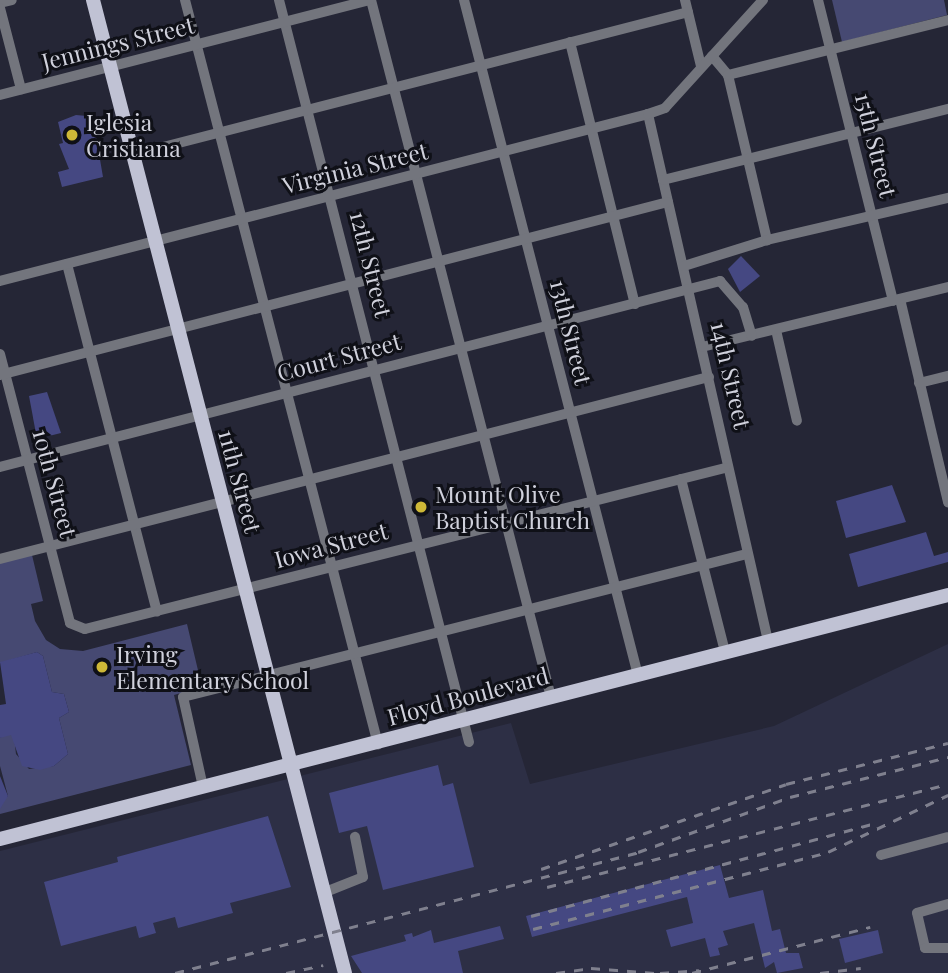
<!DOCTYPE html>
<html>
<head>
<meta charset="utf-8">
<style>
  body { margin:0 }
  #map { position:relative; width:948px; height:973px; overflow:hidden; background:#252636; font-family:"Playfair Display",serif }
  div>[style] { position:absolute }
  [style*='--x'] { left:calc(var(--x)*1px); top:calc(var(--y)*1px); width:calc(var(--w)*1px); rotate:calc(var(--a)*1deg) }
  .built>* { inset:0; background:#2d2f45 }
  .green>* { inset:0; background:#464972 }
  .building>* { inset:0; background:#454882 }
  .minor>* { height:10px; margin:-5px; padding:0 5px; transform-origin:5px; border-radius:5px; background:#73757d }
  .major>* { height:14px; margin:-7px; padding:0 7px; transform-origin:7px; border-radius:7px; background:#c0c2d4 }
  .rail>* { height:2.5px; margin-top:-1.25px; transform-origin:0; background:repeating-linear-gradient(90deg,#7f808e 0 9px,transparent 0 18px) }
  .dots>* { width:19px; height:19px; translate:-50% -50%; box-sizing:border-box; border:4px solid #0f1017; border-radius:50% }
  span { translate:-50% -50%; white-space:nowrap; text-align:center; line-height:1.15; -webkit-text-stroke:6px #0f1017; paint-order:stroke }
  .street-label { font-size:23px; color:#d0d1dc }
  .poi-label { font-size:23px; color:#d0d1dc }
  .left { translate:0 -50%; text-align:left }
</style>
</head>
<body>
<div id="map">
  <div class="built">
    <i style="clip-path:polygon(948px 644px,948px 973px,0 973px,0 851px,511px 723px,530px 784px,774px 726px)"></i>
  </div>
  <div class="green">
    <i style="clip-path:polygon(832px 0,944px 0,947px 15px,842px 42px)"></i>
    <i style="clip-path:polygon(32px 555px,43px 601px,31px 604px,35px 621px,46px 640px,60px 649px,83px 651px,187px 624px,202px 687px,174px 695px,191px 765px,0 814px,0 803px,8px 796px,0 766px,0 738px,13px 729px,16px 754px,29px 769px,54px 766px,68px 754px,59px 718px,69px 712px,64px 694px,52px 692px,43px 656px,37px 652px,0 663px,0 563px)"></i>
  </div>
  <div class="building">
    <i style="clip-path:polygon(76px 115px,87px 116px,92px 137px,96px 136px,103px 177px,62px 187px,58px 172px,69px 169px,59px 144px,63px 143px,58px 122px)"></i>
    <i style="clip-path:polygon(741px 256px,760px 276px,740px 292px,728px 269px)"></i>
    <i style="clip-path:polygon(47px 392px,61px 433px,37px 439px,29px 396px)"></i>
    <i style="clip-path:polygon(892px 485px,906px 522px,846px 538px,836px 501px)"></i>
    <i style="clip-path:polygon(926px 532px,934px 556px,948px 552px,948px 562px,858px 587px,849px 554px)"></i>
    <i style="clip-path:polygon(37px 652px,43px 656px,52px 692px,64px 694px,69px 712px,59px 718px,68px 754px,54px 766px,40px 770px,22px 766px,11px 735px,0 738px,0 705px,6px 704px,0 662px)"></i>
    <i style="clip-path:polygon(438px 765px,443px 786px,453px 783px,474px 867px,383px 890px,367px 826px,339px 833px,329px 793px)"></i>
    <i style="clip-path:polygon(0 776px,8px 796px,0 809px)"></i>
    <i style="clip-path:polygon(268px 816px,291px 887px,230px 903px,233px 913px,178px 928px,175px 917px,153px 923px,156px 933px,139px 938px,136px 926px,61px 946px,44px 882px,118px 862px,117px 857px)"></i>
    <i style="clip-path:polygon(720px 865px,729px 898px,763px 890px,772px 931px,780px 929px,786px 953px,799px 953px,803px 968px,777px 973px,774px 962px,765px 968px,754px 923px,723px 931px,728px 945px,718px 948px,720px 955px,710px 957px,705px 938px,671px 947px,666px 930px,693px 923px,687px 897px,532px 937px,526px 916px)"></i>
    <i style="clip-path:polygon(500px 926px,504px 939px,458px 951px,463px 973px,362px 973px,351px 956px,406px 941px,404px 935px,412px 933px,413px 937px,431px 930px,434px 943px)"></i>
    <i style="clip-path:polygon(878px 930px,883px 953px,845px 963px,839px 939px)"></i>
  </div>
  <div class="minor">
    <i style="--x:185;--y:0;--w:769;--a:75.46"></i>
    <i style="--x:279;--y:0;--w:766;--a:75.64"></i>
    <i style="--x:371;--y:0;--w:720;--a:75.52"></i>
    <i style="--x:464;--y:0;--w:697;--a:75.55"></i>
    <i style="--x:685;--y:0;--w:68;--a:76.4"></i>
    <i style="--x:818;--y:0;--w:310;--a:76"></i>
    <i style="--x:0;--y:3;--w:12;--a:-14"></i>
    <i style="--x:0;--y:8;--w:84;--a:75.5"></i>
    <i style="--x:570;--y:42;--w:270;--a:76.1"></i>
    <i style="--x:712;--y:56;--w:25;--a:50"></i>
    <i style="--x:728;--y:75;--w:170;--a:76.7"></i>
    <i style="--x:728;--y:75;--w:227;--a:-14"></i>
    <i style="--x:0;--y:95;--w:381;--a:-14.4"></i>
    <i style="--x:648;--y:114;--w:540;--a:77.17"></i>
    <i style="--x:132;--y:155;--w:574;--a:-14.42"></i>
    <i style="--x:663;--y:180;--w:294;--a:-14"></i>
    <i style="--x:67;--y:264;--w:359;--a:75.5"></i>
    <i style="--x:684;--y:266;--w:87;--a:-17.4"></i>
    <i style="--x:767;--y:240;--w:186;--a:-13.1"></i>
    <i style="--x:0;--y:281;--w:669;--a:-14.45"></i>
    <i style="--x:648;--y:114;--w:18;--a:-19"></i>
    <i style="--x:665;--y:108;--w:146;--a:-47.8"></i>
    <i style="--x:900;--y:299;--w:209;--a:76.7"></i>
    <i style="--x:776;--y:330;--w:93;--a:77"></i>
    <i style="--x:702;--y:347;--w:253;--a:-13.7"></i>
    <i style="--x:0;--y:354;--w:278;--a:75.4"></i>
    <i style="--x:70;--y:623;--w:16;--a:22"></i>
    <i style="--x:85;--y:629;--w:660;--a:-14.12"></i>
    <i style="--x:0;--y:375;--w:690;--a:-14.52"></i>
    <i style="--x:919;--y:383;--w:30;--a:-14"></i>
    <i style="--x:0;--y:467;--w:744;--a:-14.48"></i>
    <i style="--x:720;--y:281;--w:35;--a:49"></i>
    <i style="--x:743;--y:307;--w:30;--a:73"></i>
    <i style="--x:681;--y:479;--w:179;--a:75.7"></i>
    <i style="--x:0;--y:559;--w:732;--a:-14.4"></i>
    <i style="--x:203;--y:787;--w:92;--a:-102.5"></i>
    <i style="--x:183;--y:697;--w:582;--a:-14.23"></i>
    <i style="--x:881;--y:855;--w:69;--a:-15"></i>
    <i style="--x:323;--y:893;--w:43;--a:-21.8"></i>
    <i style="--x:363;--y:877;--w:41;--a:-101.3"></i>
    <i style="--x:948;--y:904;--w:32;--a:164"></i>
    <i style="--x:917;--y:913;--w:36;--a:77"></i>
    <i style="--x:925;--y:948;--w:23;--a:0"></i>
  </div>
  <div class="major">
    <i style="--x:93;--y:0;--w:1005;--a:75.48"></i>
    <i style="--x:0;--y:839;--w:979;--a:-14.43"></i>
  </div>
  <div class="rail">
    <i style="--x:541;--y:869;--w:259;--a:-19.1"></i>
    <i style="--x:786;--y:784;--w:167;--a:-14.2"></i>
    <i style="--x:547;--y:887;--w:414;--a:-14.4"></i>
    <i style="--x:531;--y:916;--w:354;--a:-15.1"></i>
    <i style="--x:533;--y:929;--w:305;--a:-14.6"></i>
    <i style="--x:828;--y:852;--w:133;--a:-25.4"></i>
    <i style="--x:175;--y:973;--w:479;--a:-14.6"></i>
    <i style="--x:638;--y:852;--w:162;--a:-19.9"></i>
    <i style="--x:790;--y:797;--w:163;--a:-14.2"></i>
    <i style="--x:286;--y:973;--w:38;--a:-12"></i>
    <i style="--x:556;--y:973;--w:35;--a:-8"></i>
    <i style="--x:591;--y:968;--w:64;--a:4.5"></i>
    <i style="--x:660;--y:973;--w:39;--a:-4"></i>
    <i style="--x:692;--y:973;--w:184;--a:-14.5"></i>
    <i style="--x:820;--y:973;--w:41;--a:-7"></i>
  </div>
  <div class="dots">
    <i style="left:72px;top:135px;background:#ceb837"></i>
    <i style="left:421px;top:507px;background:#ceb837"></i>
    <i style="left:102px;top:667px;background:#ceb837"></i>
  </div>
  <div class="street-label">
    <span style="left:118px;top:43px;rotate:-14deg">Jennings Street</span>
    <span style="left:876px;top:145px;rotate:76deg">15th Street</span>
    <span style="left:355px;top:168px;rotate:-14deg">Virginia Street</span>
    <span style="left:371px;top:264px;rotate:76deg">12th Street</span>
    <span style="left:571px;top:332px;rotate:76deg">13th Street</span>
    <span style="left:339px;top:357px;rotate:-15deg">Court Street</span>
    <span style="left:731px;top:375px;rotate:77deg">14th Street</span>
    <span style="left:240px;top:481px;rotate:75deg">11th Street</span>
    <span style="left:55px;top:483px;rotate:75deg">10th Street</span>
    <span style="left:331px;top:545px;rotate:-15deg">Iowa Street</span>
    <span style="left:468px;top:696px;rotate:-15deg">Floyd Boulevard</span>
  </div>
  <div class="poi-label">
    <span class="left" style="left:86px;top:135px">Iglesia<br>Cristiana</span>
    <span class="left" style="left:435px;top:507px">Mount Olive<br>Baptist Church</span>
    <span class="left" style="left:116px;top:667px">Irving<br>Elementary School</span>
  </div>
</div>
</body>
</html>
